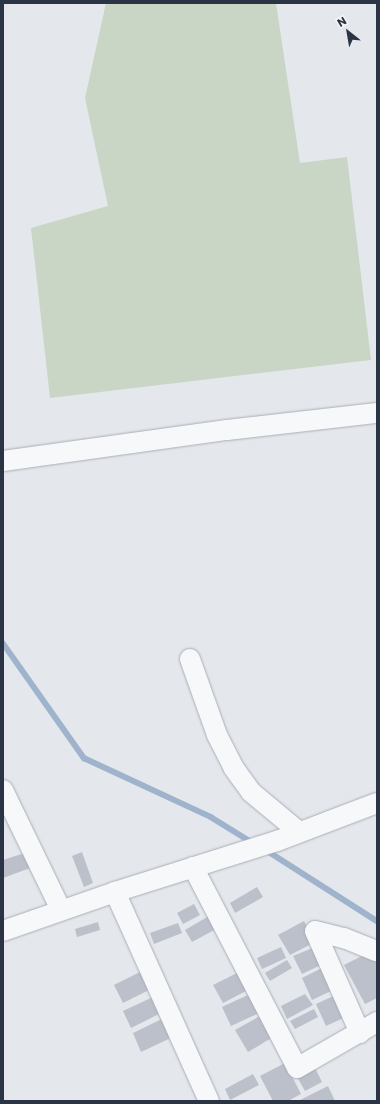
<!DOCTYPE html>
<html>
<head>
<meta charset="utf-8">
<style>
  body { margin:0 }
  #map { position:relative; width:380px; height:1104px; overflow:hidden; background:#e4e7ec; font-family:Poppins,sans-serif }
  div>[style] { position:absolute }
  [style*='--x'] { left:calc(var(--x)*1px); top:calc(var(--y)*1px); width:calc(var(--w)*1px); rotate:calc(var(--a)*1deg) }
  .green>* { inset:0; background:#c9d6c5 }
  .stream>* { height:5.5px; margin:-2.75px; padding:0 2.75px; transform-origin:2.75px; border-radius:2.75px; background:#9fb4cc }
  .building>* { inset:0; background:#bbc0ca }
  .roads { filter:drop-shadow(0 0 1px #a9aeb7) drop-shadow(0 0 1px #a9aeb7) }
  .minor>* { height:20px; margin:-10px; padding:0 10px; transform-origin:10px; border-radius:10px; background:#f7f8fa }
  span { translate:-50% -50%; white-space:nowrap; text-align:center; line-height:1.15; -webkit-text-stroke:3px #f4f6f9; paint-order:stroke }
  .frame { position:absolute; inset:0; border:4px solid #2b3445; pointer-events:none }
  .north { position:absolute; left:328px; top:12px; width:40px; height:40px; -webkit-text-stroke:3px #f4f6f9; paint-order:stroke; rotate:329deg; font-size:11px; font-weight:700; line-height:16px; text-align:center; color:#2b3445 }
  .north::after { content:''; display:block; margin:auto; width:14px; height:18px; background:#2b3445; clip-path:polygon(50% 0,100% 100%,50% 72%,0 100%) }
</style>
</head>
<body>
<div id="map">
  <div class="green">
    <i style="clip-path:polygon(106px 3px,276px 3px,300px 163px,347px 157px,371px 360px,50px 398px,31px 228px,108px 206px,85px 98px)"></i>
  </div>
  <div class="stream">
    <i style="--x:3;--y:643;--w:141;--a:54.8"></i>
    <i style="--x:84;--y:758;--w:140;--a:24.9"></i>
    <i style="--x:211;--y:817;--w:49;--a:31.8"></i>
    <i style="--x:266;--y:850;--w:132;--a:32.6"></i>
  </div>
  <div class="building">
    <i style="clip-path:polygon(28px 852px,33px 867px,3px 878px,3px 860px)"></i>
    <i style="clip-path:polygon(82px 852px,93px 883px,84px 887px,72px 856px)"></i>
    <i style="clip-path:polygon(257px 887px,263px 897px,235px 913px,230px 903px)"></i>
    <i style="clip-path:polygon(194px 904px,200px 915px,183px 924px,177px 913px)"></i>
    <i style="clip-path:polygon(209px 916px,216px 929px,192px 942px,185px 930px)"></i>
    <i style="clip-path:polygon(304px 921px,315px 942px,290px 955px,278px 935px)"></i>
    <i style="clip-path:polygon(98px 922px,100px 930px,77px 937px,75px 929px)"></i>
    <i style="clip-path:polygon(178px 923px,182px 933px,154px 944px,150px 933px)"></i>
    <i style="clip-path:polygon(281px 947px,286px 958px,262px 969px,257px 958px)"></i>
    <i style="clip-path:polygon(315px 947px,323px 964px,302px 974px,293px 956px)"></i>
    <i style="clip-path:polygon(372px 951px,377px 961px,377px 998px,365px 1004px,344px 965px)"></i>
    <i style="clip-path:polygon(287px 960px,292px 968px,270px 981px,265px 973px)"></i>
    <i style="clip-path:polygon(326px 966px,337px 988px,312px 1000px,302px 978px)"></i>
    <i style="clip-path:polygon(148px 968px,157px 986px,123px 1003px,114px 985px)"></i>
    <i style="clip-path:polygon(239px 972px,248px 990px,223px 1003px,213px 985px)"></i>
    <i style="clip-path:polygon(340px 993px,350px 1015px,326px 1026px,316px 1004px)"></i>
    <i style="clip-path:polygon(250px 994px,259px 1013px,231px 1026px,222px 1007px)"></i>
    <i style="clip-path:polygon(305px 994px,313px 1005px,287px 1019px,281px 1006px)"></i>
    <i style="clip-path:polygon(155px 996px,163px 1012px,131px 1028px,123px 1011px)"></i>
    <i style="clip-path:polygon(314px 1009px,318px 1017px,295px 1029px,290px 1021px)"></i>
    <i style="clip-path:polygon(260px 1016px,273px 1037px,248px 1052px,235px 1030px)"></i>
    <i style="clip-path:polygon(166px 1017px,175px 1036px,141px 1052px,133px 1033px)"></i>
    <i style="clip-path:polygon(285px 1063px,301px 1094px,288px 1101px,273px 1101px,260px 1076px)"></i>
    <i style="clip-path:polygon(314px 1066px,322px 1082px,305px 1091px,296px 1075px)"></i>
    <i style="clip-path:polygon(253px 1074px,259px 1085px,230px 1100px,225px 1089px)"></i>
    <i style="clip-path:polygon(328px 1086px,335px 1101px,298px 1101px)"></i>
  </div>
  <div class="roads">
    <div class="minor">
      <i style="--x:3;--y:461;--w:226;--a:-7.9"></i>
      <i style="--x:227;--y:430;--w:151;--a:-6.5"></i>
      <i style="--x:190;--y:659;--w:81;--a:70.4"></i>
      <i style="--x:217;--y:735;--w:36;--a:63"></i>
      <i style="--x:233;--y:767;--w:31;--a:54"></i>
      <i style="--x:251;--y:792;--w:62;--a:39.8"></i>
      <i style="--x:3;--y:790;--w:133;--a:64.2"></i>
      <i style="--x:193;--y:867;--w:226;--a:62.6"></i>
      <i style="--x:297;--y:1068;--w:92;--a:-29.9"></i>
      <i style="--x:115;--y:892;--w:229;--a:65.8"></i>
      <i style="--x:3;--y:931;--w:119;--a:-19.2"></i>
      <i style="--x:115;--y:892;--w:170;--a:-17.5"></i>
      <i style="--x:277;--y:841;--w:107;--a:-20.8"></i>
      <i style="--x:360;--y:1033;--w:111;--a:-113.8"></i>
      <i style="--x:315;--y:931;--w:30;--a:14"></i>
      <i style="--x:344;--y:938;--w:35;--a:22"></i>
    </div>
  </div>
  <div class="frame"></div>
  <div class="north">N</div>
</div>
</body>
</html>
